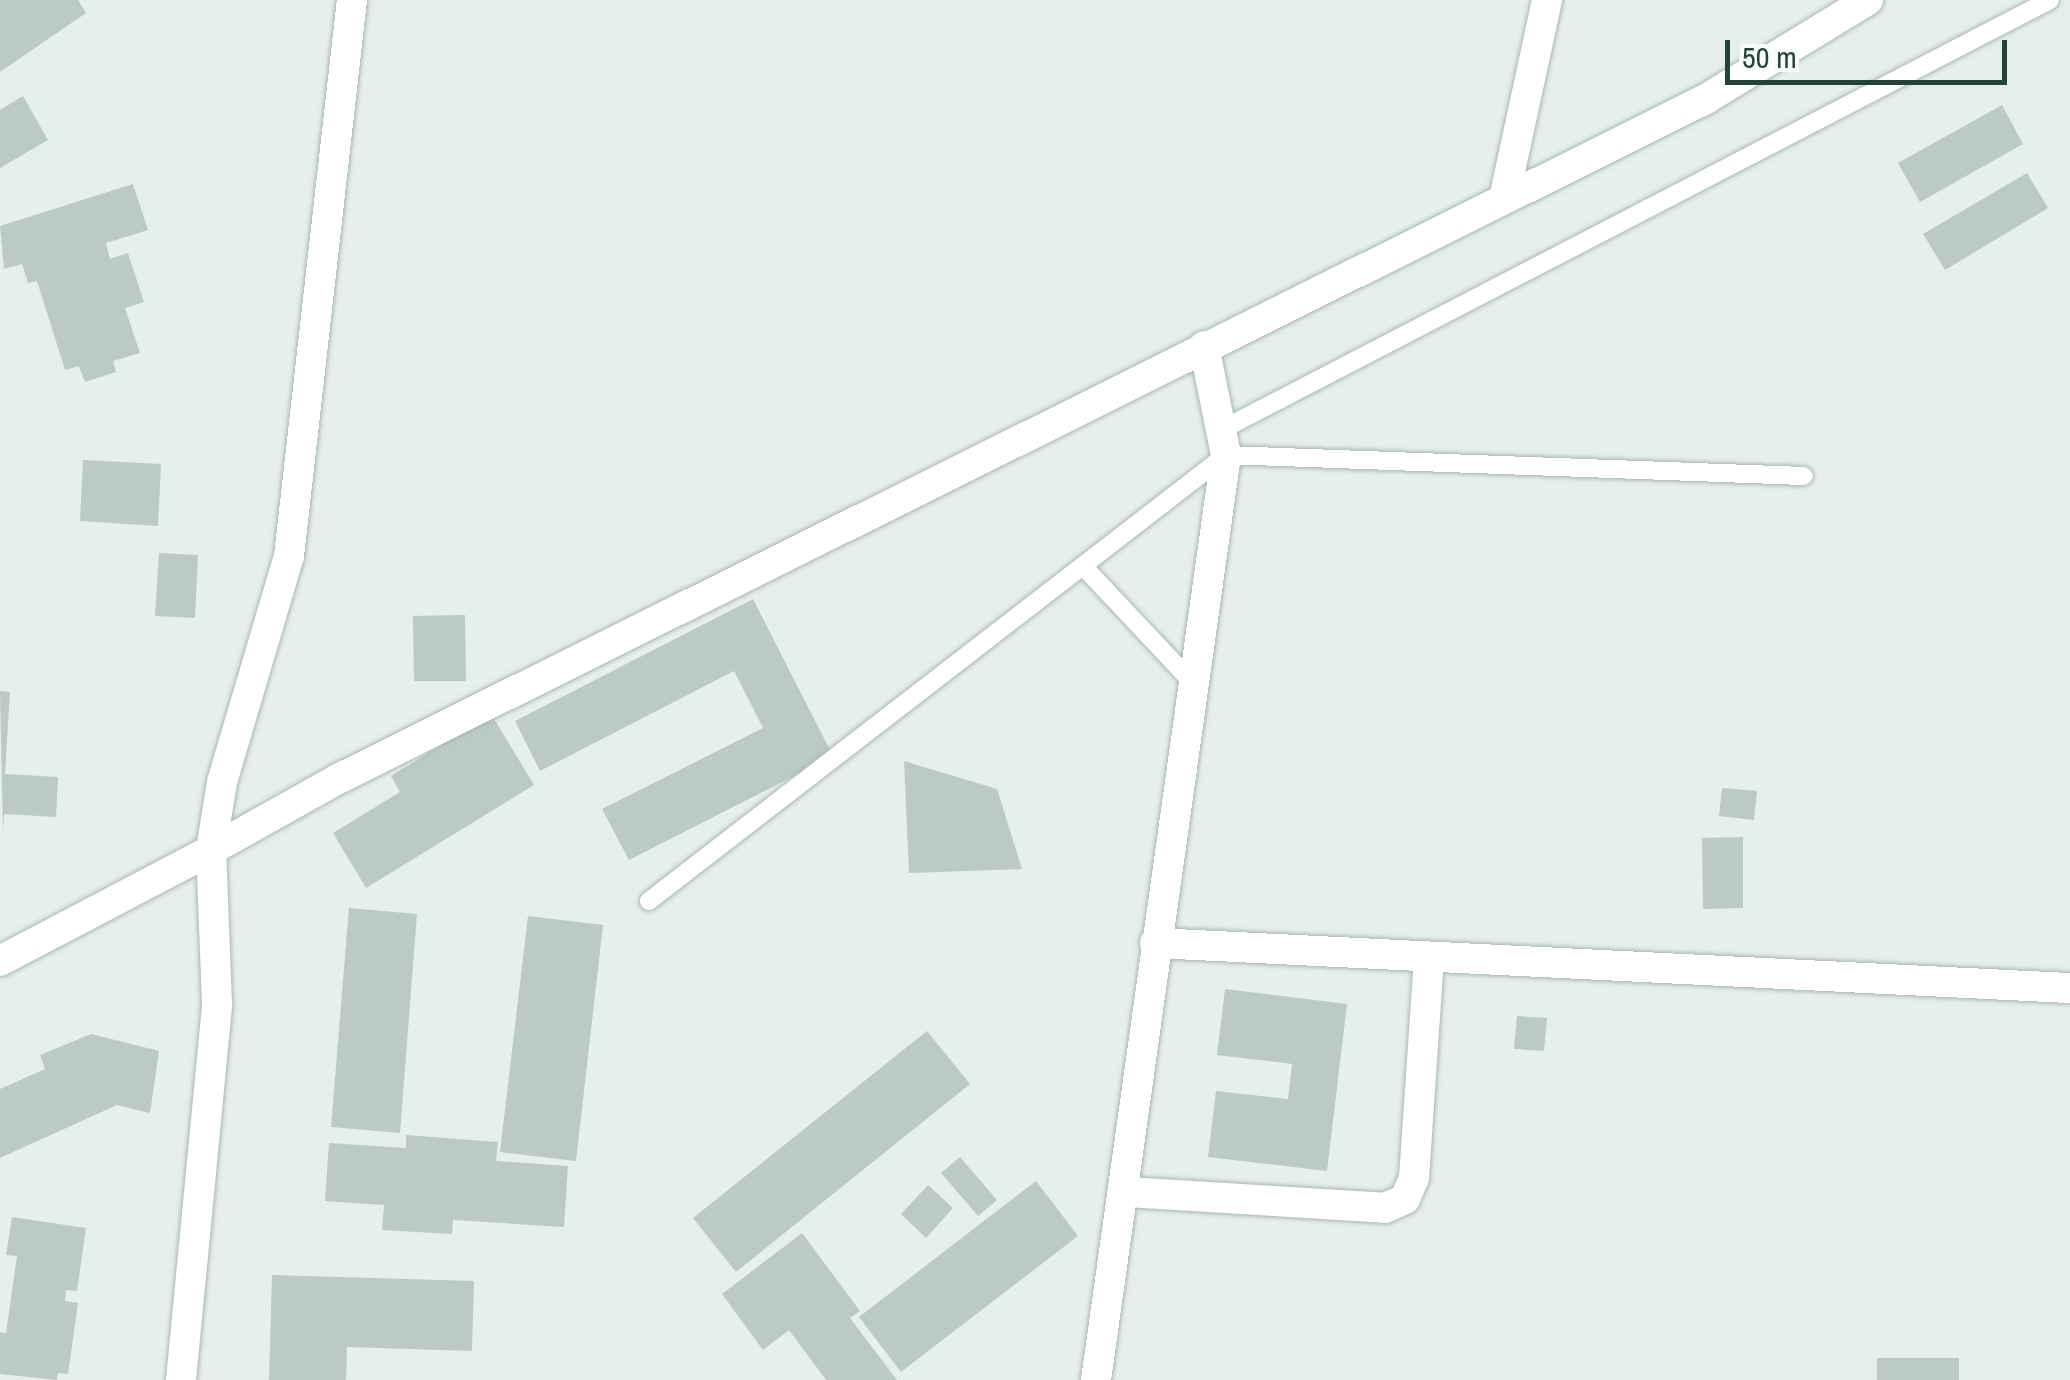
<!DOCTYPE html>
<html>
<head>
<meta charset="utf-8">
<style>
  body { margin:0 }
  #map { position:relative; width:2070px; height:1380px; overflow:hidden; background:#e6efeb; font-family:"Archivo Narrow",sans-serif }
  div>[style] { position:absolute }
  [style*='--x'] { left:calc(var(--x)*1px); top:calc(var(--y)*1px); width:calc(var(--w)*1px); rotate:calc(var(--a)*1deg) }
  .building>* { inset:0; background:#bbcac4 }
  .roads { filter:drop-shadow(0 0 2px #a8b8b2) drop-shadow(0 0 2px #a8b8b2) }
  .lane>* { height:18px; margin:-9px; padding:0 9px; transform-origin:9px; border-radius:9px; background:#fff }
  .street>* { height:30px; margin:-15px; padding:0 15px; transform-origin:15px; border-radius:15px; background:#fff }
  span { translate:-50% -50%; white-space:nowrap; text-align:center; line-height:1.15; -webkit-text-stroke:9px #f7fbf9; paint-order:stroke }
  .scale { position:absolute; left:1725px; top:40px; width:282px; height:45px; box-sizing:border-box; border:5px solid #24423a; border-top:0; padding-left:12px; font-size:30px; line-height:35px; white-space:nowrap; color:#24423a; -webkit-text-stroke:8px #f7fbf9; paint-order:stroke }
</style>
</head>
<body>
<div id="map">
  <div class="building">
    <i style="clip-path:polygon(0 0,78px 0,86px 13px,0 72px)"></i>
    <i style="clip-path:polygon(23px 96px,48px 140px,0 168px,0 110px)"></i>
    <i style="clip-path:polygon(2002px 105px,2023px 144px,1920px 202px,1898px 163px)"></i>
    <i style="clip-path:polygon(2027px 173px,2048px 208px,1945px 270px,1923px 234px)"></i>
    <i style="clip-path:polygon(133px 184px,148px 230px,106px 243px,110px 259px,128px 253px,144px 302px,125px 308px,140px 353px,113px 361px,116px 372px,85px 382px,79px 366px,65px 370px,37px 281px,28px 283px,22px 264px,4px 269px,0 226px)"></i>
    <i style="clip-path:polygon(83px 460px,161px 464px,158px 526px,80px 521px)"></i>
    <i style="clip-path:polygon(159px 553px,198px 555px,195px 618px,155px 616px)"></i>
    <i style="clip-path:polygon(753px 599px,833px 756px,629px 860px,602px 809px,763px 728px,734px 671px,540px 771px,515px 721px)"></i>
    <i style="clip-path:polygon(465px 615px,466px 681px,414px 681px,413px 616px)"></i>
    <i style="clip-path:polygon(0 691px,10px 692px,5px 774px,58px 777px,56px 817px,4px 814px,3px 833px)"></i>
    <i style="clip-path:polygon(491px 714px,534px 785px,366px 888px,333px 833px,400px 792px,391px 776px)"></i>
    <i style="clip-path:polygon(904px 761px,997px 789px,1022px 869px,909px 873px)"></i>
    <i style="clip-path:polygon(1722px 788px,1757px 791px,1754px 820px,1719px 816px)"></i>
    <i style="clip-path:polygon(1743px 837px,1743px 908px,1703px 909px,1702px 838px)"></i>
    <i style="clip-path:polygon(349px 908px,417px 914px,400px 1133px,331px 1127px)"></i>
    <i style="clip-path:polygon(528px 916px,603px 925px,576px 1161px,500px 1152px)"></i>
    <i style="clip-path:polygon(1225px 989px,1347px 1004px,1327px 1171px,1208px 1157px,1216px 1091px,1288px 1099px,1292px 1064px,1217px 1055px)"></i>
    <i style="clip-path:polygon(1517px 1016px,1547px 1018px,1544px 1051px,1514px 1049px)"></i>
    <i style="clip-path:polygon(927px 1031px,970px 1084px,736px 1272px,693px 1218px)"></i>
    <i style="clip-path:polygon(91px 1034px,159px 1051px,150px 1113px,117px 1105px,0 1158px,0 1089px,45px 1069px,40px 1055px)"></i>
    <i style="clip-path:polygon(406px 1135px,498px 1142px,496px 1161px,568px 1166px,564px 1227px,453px 1220px,452px 1234px,382px 1230px,384px 1205px,325px 1201px,329px 1143px,406px 1148px)"></i>
    <i style="clip-path:polygon(960px 1157px,997px 1200px,978px 1216px,941px 1173px)"></i>
    <i style="clip-path:polygon(1036px 1181px,1078px 1236px,901px 1372px,859px 1317px)"></i>
    <i style="clip-path:polygon(928px 1185px,953px 1208px,926px 1238px,901px 1214px)"></i>
    <i style="clip-path:polygon(12px 1217px,86px 1228px,77px 1291px,66px 1290px,65px 1301px,78px 1303px,68px 1374px,58px 1373px,57px 1380px,0 1374px,0 1332px,6px 1333px,17px 1256px,6px 1255px)"></i>
    <i style="clip-path:polygon(802px 1233px,860px 1311px,850px 1318px,897px 1380px,826px 1380px,789px 1330px,763px 1350px,722px 1294px)"></i>
    <i style="clip-path:polygon(272px 1275px,474px 1281px,472px 1351px,347px 1347px,346px 1380px,269px 1380px)"></i>
    <i style="clip-path:polygon(1877px 1358px,1959px 1358px,1959px 1380px,1877px 1380px)"></i>
  </div>
  <div class="roads">
    <div class="lane">
      <i style="--x:1225;--y:428;--w:929;--a:-27.42"></i>
      <i style="--x:1084;--y:567;--w:158;--a:46.8"></i>
      <i style="--x:649;--y:901;--w:729;--a:-37.7"></i>
      <i style="--x:1226;--y:455;--w:578;--a:2.08"></i>
    </div>
    <div class="street">
      <i style="--x:1504;--y:199;--w:204;--a:-77.8"></i>
      <i style="--x:1155;--y:943;--w:916;--a:2.82"></i>
      <i style="--x:0;--y:961;--w:238;--a:-27.7"></i>
      <i style="--x:211;--y:850;--w:69;--a:-80.8"></i>
      <i style="--x:222;--y:782;--w:236;--a:-73.5"></i>
      <i style="--x:289;--y:556;--w:560;--a:-83.54"></i>
      <i style="--x:1127;--y:1192;--w:258;--a:3.5"></i>
      <i style="--x:1385;--y:1208;--w:22;--a:-24"></i>
      <i style="--x:1405;--y:1199;--w:23;--a:-67"></i>
      <i style="--x:1414;--y:1178;--w:220;--a:-86.1"></i>
      <i style="--x:181;--y:1380;--w:378;--a:-84.5"></i>
      <i style="--x:217;--y:1004;--w:154;--a:-92.2"></i>
      <i style="--x:211;--y:850;--w:145;--a:-29.2"></i>
      <i style="--x:338;--y:779;--w:1528;--a:-26.43"></i>
      <i style="--x:1706;--y:99;--w:190;--a:-31.4"></i>
      <i style="--x:1096;--y:1380;--w:934;--a:-82"></i>
      <i style="--x:1226;--y:455;--w:111;--a:-101.4"></i>
    </div>
  </div>
  <div class="scale">50 m</div>
</div>
</body>
</html>
